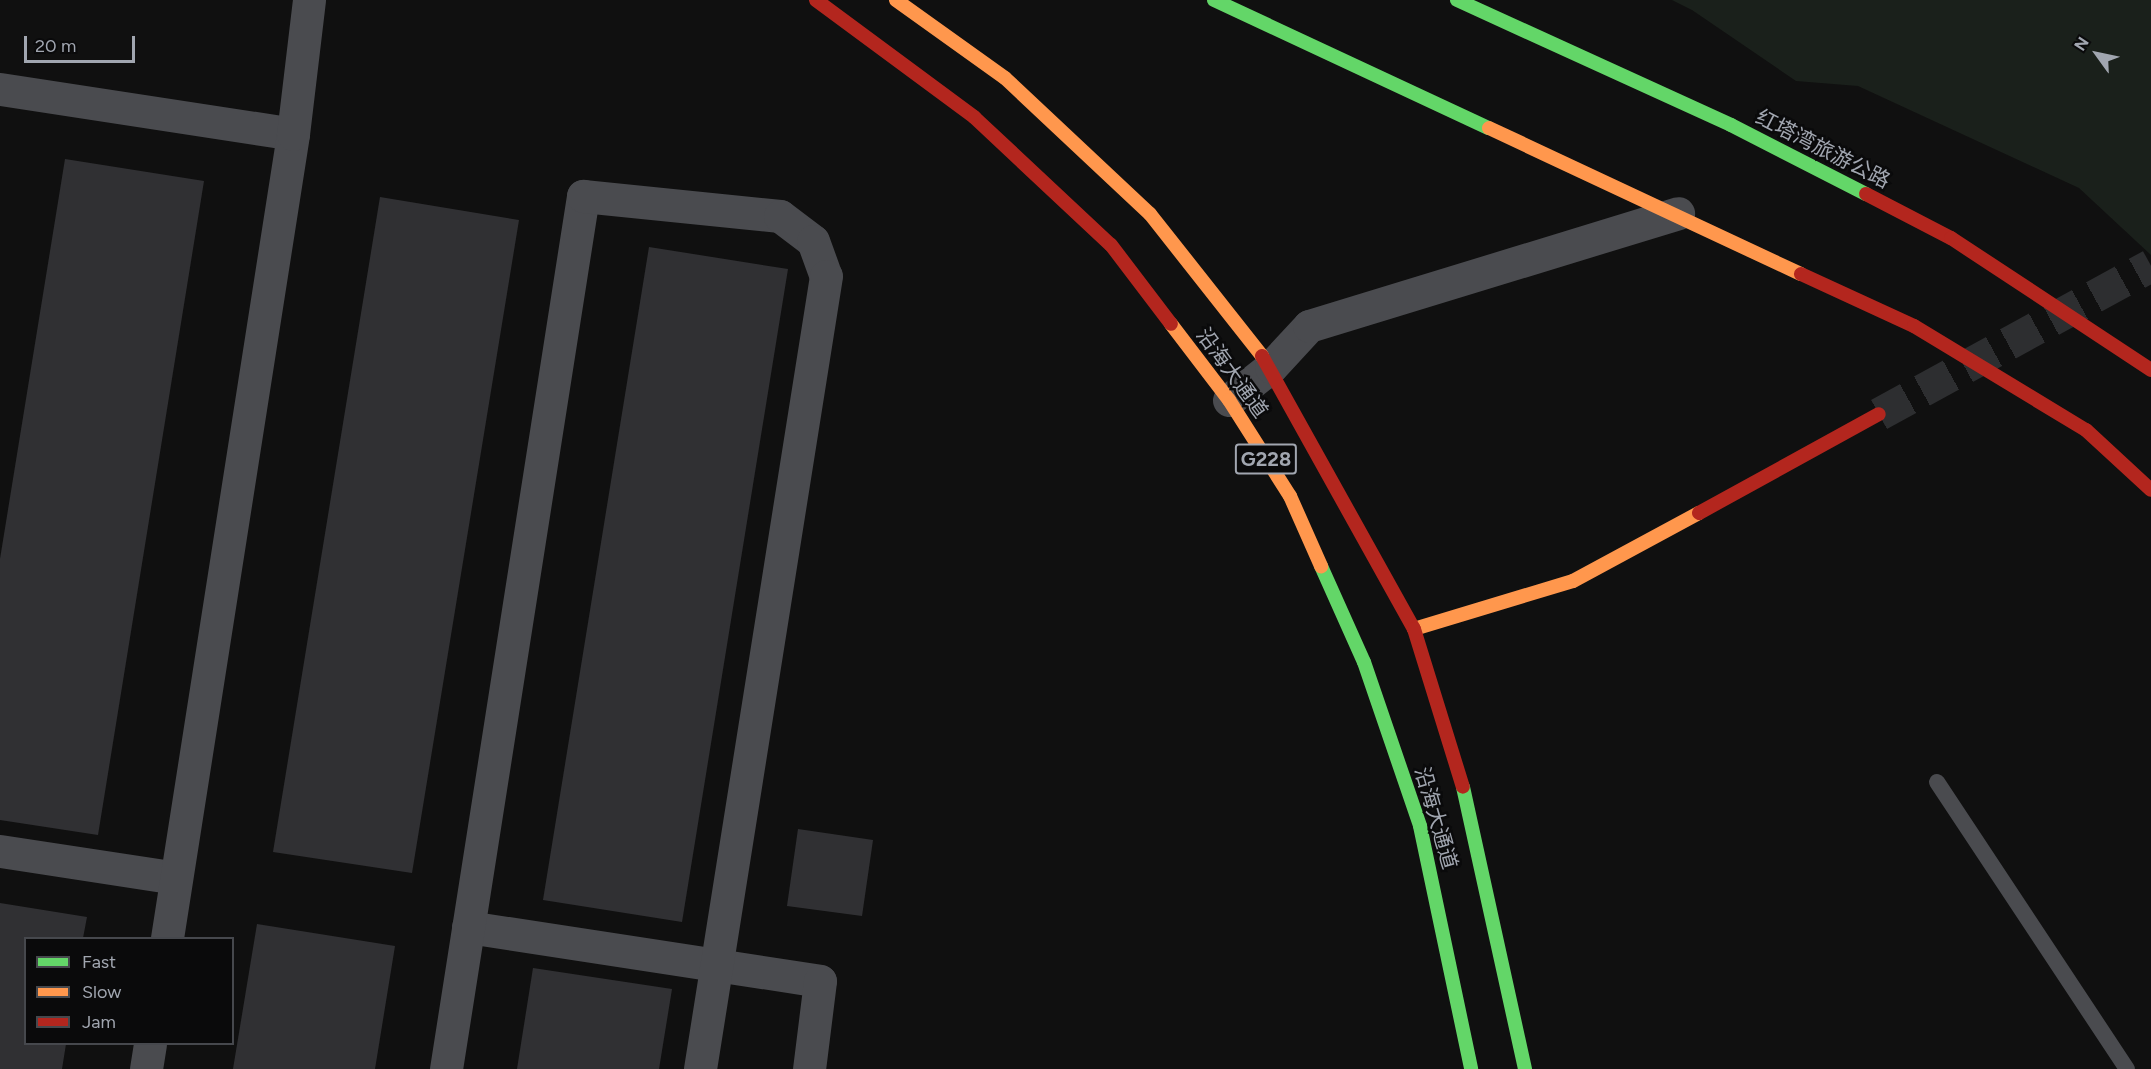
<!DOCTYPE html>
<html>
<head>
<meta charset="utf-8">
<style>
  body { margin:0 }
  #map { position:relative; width:2151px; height:1069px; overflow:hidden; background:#101010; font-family:Figtree,"Noto Sans SC",sans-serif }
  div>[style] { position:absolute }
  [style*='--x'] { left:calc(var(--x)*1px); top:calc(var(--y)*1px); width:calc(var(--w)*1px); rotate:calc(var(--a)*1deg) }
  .green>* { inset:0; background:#1a201b }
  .building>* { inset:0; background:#303033 }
  .secondary-tunnel>* { height:33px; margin-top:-16.5px; transform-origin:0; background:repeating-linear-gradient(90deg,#2d2e30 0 33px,transparent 0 49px) }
  .lane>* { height:16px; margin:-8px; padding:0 8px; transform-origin:8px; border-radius:8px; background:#4a4b4f }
  .street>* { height:33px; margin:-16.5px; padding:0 16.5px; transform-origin:16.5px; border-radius:16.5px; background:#4a4b4f }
  .fast>* { height:14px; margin:-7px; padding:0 7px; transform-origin:7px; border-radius:7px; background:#63d668 }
  .slow>* { height:14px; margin:-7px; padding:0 7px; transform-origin:7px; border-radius:7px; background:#ff974d }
  .jam>* { height:14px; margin:-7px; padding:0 7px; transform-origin:7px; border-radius:7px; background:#b3261e }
  span { translate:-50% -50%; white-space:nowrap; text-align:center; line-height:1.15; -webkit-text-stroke:5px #0a0a0b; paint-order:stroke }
  .shield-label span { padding:2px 4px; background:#0a0a0b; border:2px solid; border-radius:4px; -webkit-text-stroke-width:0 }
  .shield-label { font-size:20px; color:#a1a6b0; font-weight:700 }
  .street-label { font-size:21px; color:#a1a6b0 }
  .legend { position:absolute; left:24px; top:937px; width:210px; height:108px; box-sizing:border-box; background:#0a0a0b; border:2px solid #46484d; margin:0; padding:8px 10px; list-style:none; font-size:18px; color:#a1a6b0 }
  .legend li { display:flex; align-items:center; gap:12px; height:30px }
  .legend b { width:30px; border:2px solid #46484d }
  .north { position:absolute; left:2067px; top:24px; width:60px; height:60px; -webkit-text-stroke:4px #0a0a0b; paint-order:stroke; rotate:303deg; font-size:16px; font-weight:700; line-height:24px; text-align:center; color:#a1a6b0 }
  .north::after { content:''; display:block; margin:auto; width:21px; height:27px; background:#a1a6b0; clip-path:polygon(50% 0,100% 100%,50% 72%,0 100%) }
  .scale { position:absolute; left:24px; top:36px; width:111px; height:27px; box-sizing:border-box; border:3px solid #a1a6b0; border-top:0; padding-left:8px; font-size:18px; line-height:21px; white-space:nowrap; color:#a1a6b0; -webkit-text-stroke:4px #0a0a0b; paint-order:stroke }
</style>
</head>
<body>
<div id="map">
  <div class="green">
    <i style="clip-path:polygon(1672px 0,2151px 0,2151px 255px,2079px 188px,1858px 86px,1796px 81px,1692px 10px)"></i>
  </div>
  <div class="building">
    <i style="clip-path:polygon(65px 159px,204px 181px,98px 835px,0 820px,0 559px)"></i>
    <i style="clip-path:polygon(380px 197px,519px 220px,412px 873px,273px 852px)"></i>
    <i style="clip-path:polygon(649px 247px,788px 269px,682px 922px,543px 900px)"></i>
    <i style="clip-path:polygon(798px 829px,873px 840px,862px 916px,787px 906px)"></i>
    <i style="clip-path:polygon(0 903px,87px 917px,83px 938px,26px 938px,26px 1044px,66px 1044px,62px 1069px,0 1069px)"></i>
    <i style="clip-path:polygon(257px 924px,395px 946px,375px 1069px,233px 1069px)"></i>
    <i style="clip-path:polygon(533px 968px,672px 989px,659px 1069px,517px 1069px)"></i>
  </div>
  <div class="secondary-tunnel">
    <i style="--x:1879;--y:414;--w:310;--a:-28.7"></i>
  </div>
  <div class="lane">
    <i style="--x:1937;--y:782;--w:344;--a:56.5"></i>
  </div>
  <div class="street">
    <i style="--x:0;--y:89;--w:296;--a:8.7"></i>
    <i style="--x:1229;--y:400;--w:53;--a:-38.2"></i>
    <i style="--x:1271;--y:367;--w:56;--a:-47.2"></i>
    <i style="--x:1309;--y:326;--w:386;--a:-17"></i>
    <i style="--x:0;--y:851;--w:178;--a:8.7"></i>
    <i style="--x:468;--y:927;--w:356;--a:8.7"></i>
    <i style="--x:820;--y:981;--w:89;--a:97.1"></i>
    <i style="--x:167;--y:938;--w:814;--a:-81.09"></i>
    <i style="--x:293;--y:134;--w:135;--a:-83.2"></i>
    <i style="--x:146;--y:1069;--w:25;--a:-81"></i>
    <i style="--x:446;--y:1069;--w:884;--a:-81.08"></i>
    <i style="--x:583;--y:196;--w:198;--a:5.8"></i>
    <i style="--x:780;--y:216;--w:41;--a:37.1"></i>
    <i style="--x:813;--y:241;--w:37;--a:70"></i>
    <i style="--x:826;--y:276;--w:803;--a:99.03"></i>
  </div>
  <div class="fast">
    <i style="--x:1214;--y:0;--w:303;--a:25"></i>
    <i style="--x:1457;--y:0;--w:301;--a:24.5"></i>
    <i style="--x:1731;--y:125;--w:152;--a:27.1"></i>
    <i style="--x:1321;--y:566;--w:105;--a:65.9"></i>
    <i style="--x:1364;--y:662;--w:173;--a:71.1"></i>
    <i style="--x:1420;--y:826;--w:248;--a:78.1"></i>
    <i style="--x:1463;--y:787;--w:289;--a:77.6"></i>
  </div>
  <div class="slow">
    <i style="--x:896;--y:0;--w:134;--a:35.6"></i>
    <i style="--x:1005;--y:78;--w:199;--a:43.2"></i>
    <i style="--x:1150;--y:214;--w:181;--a:51.7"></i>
    <i style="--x:1489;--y:128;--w:344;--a:25.1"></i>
    <i style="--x:1171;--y:324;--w:96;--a:52.7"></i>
    <i style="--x:1229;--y:400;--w:114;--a:57.6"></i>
    <i style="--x:1290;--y:496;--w:77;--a:66.1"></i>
    <i style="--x:1414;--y:629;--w:166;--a:-16.8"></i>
    <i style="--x:1573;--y:581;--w:143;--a:-28.4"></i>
  </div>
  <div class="jam">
    <i style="--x:816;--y:0;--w:197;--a:36.5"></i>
    <i style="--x:974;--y:117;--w:187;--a:43.1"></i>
    <i style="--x:1111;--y:245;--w:99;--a:52.8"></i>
    <i style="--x:1866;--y:194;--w:96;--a:27.4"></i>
    <i style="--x:1951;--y:238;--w:240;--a:33.4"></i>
    <i style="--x:1801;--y:274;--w:124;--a:24.7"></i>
    <i style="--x:1914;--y:326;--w:201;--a:31.2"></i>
    <i style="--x:2086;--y:430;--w:88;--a:42.7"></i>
    <i style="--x:1262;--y:356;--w:312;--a:60.9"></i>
    <i style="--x:1414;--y:629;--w:165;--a:72.8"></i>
    <i style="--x:1699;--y:513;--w:205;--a:-28.8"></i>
  </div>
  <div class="shield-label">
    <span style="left:1266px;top:459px">G228</span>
  </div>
  <div class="street-label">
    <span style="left:1823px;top:149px;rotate:27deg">红塔湾旅游公路</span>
    <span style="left:1232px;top:373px;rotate:54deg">沿海大通道</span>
    <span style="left:1436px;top:818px;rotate:74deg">沿海大通道</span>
  </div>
  <ul class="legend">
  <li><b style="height:8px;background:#63d668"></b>Fast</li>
  <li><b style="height:8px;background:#ff974d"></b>Slow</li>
  <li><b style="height:8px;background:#b3261e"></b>Jam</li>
  </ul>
  <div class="north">N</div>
  <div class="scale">20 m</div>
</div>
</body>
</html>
